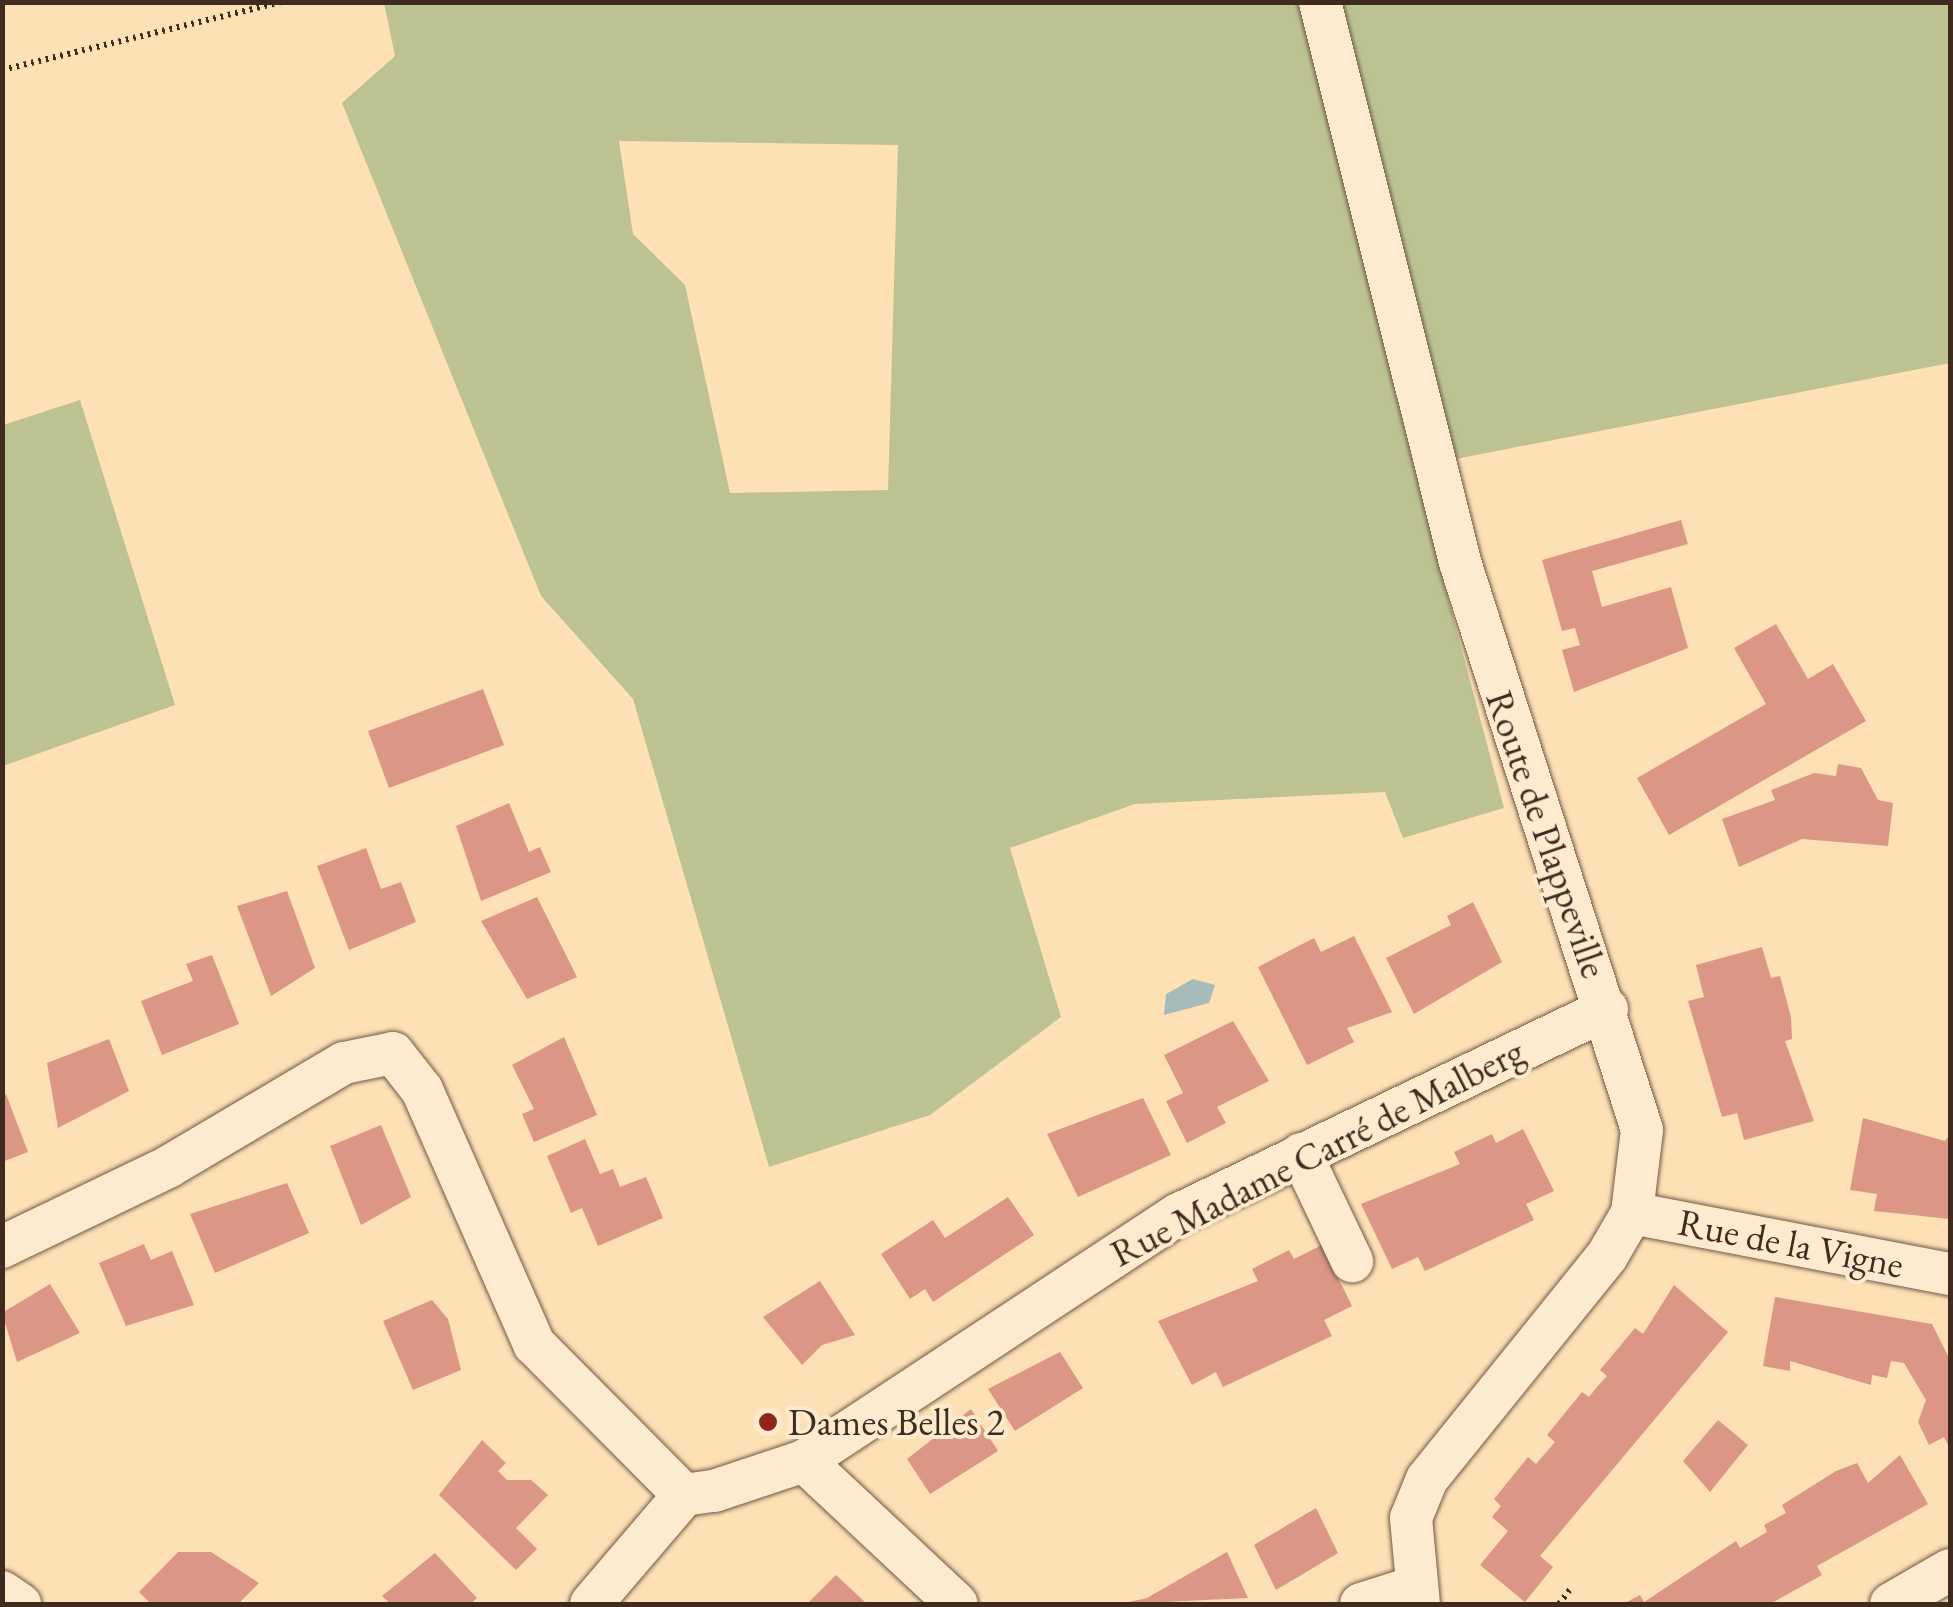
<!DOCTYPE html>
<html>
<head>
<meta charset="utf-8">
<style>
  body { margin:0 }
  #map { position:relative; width:1953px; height:1607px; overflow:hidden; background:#fee0b5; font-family:"EB Garamond",serif }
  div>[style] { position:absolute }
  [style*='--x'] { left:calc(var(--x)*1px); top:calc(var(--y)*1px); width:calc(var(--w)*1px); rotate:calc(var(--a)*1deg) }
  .green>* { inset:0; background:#bcc390 }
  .water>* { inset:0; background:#a5bab9 }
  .building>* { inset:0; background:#db9685 }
  .path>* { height:6px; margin-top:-3px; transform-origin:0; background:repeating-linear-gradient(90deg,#3f2b20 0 2.5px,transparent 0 7.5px) }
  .roads { filter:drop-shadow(0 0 2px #6f5845) drop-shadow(0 0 2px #6f5845) }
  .minor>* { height:42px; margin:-21px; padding:0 21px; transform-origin:21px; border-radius:21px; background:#feebcf }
  .dots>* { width:28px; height:28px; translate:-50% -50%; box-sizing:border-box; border:5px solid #feebcf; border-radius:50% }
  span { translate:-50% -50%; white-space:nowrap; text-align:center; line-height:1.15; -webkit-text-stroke:8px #feebcf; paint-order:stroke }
  .street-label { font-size:38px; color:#3f2b20 }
  .poi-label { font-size:38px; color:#3f2b20 }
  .left { translate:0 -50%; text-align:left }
  .frame { position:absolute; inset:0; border:5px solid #3f2b20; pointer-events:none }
</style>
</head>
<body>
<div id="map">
  <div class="green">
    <i style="clip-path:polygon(evenodd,384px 3px,1950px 3px,1950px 363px,1435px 463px,1441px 572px,1504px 808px,1403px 838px,1385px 792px,1135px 804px,1010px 848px,1061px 1017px,930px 1115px,769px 1167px,633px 699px,541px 596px,342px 103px,395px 56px,384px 3px,619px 141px,898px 145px,888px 490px,730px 493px,685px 285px,633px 234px,619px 141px)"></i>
    <i style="clip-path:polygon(80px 400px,175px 705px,3px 766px,3px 425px)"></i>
  </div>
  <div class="water">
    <i style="clip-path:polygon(1193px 979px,1215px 985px,1209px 1003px,1164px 1015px,1166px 994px)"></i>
  </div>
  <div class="building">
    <i style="clip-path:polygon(1681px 520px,1688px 544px,1592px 571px,1602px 607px,1671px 587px,1688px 648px,1574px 692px,1562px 650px,1580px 645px,1575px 628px,1562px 631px,1542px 560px)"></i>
    <i style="clip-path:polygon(1776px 624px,1808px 679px,1833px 664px,1866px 721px,1669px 835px,1637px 778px,1766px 704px,1734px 648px)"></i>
    <i style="clip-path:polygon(483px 689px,504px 745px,389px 788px,368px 731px)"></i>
    <i style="clip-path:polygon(1838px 764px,1861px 768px,1878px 800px,1893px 803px,1888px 846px,1802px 839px,1739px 867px,1722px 819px,1775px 800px,1771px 790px,1814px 773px,1836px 776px)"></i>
    <i style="clip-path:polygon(509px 803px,529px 852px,540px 847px,551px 872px,481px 901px,456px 826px)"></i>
    <i style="clip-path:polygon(366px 848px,381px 889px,401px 882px,416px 922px,349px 950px,317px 866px)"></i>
    <i style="clip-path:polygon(287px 891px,315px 968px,271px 996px,237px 906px)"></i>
    <i style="clip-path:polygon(537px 897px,577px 977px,527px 999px,481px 921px)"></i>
    <i style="clip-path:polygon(1473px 902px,1502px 962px,1414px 1014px,1386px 958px,1451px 925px,1447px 916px)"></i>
    <i style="clip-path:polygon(1354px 936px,1392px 1012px,1347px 1028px,1354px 1042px,1307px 1065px,1258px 967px,1314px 938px,1321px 952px)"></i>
    <i style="clip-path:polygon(1762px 947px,1771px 978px,1780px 976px,1791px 1017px,1792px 1039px,1785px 1041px,1814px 1121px,1744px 1140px,1737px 1113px,1722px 1117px,1688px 1001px,1704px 997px,1696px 965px)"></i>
    <i style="clip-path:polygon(212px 955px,239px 1024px,162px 1055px,141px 1001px,193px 981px,186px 964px)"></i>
    <i style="clip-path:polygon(1233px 1021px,1269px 1081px,1217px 1107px,1226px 1123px,1187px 1143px,1166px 1101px,1183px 1093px,1164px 1055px)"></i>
    <i style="clip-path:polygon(564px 1037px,597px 1115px,534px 1142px,522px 1114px,534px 1109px,512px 1065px)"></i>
    <i style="clip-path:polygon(109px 1039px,129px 1091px,58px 1128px,47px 1063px)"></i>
    <i style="clip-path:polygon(6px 1094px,28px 1152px,2px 1162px,2px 1095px)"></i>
    <i style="clip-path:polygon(1143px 1098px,1171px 1155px,1078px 1197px,1047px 1134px)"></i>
    <i style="clip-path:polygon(1863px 1118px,1945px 1141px,1950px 1134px,1950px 1219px,1874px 1211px,1877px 1194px,1850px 1190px)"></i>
    <i style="clip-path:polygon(381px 1125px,411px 1197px,361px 1225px,330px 1146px)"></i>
    <i style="clip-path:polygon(1523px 1129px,1554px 1191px,1526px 1204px,1534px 1220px,1425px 1271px,1418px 1257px,1392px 1269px,1361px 1204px,1460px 1164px,1454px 1152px,1492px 1134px,1496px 1143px)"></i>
    <i style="clip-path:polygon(585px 1139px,600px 1174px,613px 1169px,620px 1187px,646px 1177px,663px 1218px,598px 1246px,582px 1208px,571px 1213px,547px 1156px)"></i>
    <i style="clip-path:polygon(287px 1183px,309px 1233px,215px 1273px,190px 1214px)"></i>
    <i style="clip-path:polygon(1008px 1197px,1034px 1235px,933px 1302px,925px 1289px,910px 1299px,881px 1254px,933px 1220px,945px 1238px)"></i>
    <i style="clip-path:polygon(144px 1244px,151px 1260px,172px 1251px,194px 1305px,126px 1326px,99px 1263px)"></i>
    <i style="clip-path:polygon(1322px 1245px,1352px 1306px,1324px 1320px,1332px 1336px,1223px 1387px,1216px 1372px,1192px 1385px,1158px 1321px,1258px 1281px,1252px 1269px,1289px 1250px,1294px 1259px)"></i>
    <i style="clip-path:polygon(820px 1281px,855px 1335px,822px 1345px,802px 1365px,763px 1317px)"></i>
    <i style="clip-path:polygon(50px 1284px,80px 1333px,17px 1362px,2px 1313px)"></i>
    <i style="clip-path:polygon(1674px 1285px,1728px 1332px,1540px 1556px,1553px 1567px,1525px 1602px,1480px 1565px,1508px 1531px,1492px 1517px,1501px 1506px,1494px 1499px,1528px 1457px,1536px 1464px,1555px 1442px,1547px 1435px,1582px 1392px,1589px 1397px,1597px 1387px,1607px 1376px,1600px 1370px,1635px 1328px,1643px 1334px)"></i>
    <i style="clip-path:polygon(1775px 1297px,1932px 1324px,1950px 1360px,1950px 1449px,1944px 1437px,1929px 1445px,1918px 1422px,1926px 1400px,1904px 1363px,1891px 1361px,1887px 1378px,1872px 1375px,1871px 1385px,1790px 1361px,1790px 1371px,1763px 1366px)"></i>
    <i style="clip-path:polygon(432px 1300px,448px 1319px,461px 1370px,413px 1390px,383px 1321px)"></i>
    <i style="clip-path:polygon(1060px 1352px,1083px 1388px,1015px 1431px,988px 1389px)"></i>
    <i style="clip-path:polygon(971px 1409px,998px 1451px,930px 1494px,907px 1459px)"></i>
    <i style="clip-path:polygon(776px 1411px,781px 1424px,760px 1433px,755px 1419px)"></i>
    <i style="clip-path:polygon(1718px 1420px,1748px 1445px,1710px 1492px,1683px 1461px)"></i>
    <i style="clip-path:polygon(482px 1440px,506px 1463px,498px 1471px,507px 1480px,531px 1480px,548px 1495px,516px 1528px,537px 1549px,516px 1570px,439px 1495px)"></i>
    <i style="clip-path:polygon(1900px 1455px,1928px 1504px,1817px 1566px,1822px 1575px,1770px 1604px,1623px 1604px,1640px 1595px,1644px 1602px,1736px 1541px,1740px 1548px,1767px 1532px,1764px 1525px,1786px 1513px,1782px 1505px,1836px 1471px,1857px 1463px,1868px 1483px)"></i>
    <i style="clip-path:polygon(1316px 1508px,1338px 1553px,1276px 1590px,1254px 1545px)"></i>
    <i style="clip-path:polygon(178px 1552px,211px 1552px,259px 1583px,238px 1604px,151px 1604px,139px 1592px)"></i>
    <i style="clip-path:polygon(1227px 1552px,1248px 1598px,1120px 1604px,1147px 1598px)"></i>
    <i style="clip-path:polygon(435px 1553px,477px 1598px,470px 1604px,391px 1604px,382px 1596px)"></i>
    <i style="clip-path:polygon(836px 1575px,867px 1604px,807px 1604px)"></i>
  </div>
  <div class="path">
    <i style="--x:2;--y:70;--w:288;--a:-13.7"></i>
    <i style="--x:1559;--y:1604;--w:21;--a:-53"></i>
  </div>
  <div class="roads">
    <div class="minor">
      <i style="--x:1320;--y:2;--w:577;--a:75.96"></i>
      <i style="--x:1460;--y:562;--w:596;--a:72.23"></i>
      <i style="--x:1642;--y:1130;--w:84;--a:96.9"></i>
      <i style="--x:1632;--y:1213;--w:50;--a:120.2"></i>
      <i style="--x:1607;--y:1256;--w:287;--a:128.9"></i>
      <i style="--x:1427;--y:1479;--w:42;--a:112.3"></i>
      <i style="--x:1411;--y:1518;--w:86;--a:84.7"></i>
      <i style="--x:1301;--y:1154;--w:119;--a:64.5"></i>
      <i style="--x:1632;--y:1213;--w:324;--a:10.9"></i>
      <i style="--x:2;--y:1247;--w:184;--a:-25.7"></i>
      <i style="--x:168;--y:1167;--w:204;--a:-30.6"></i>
      <i style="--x:344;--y:1063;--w:50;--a:-11.5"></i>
      <i style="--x:393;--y:1053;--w:47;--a:51.9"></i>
      <i style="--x:422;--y:1090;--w:278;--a:66.2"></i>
      <i style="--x:534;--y:1344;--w:213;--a:45.2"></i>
      <i style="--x:684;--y:1495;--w:30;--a:-8"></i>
      <i style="--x:714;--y:1491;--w:95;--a:-18.4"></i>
      <i style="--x:804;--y:1461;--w:447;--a:-33.4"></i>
      <i style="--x:1177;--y:1215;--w:477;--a:-25.6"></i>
      <i style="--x:804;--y:1461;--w:209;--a:43.1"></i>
      <i style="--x:2;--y:1592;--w:22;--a:34"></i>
      <i style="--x:591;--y:1604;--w:143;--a:-49.5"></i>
      <i style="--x:1361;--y:1604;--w:53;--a:-17.4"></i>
      <i style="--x:1891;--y:1604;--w:68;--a:-30"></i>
    </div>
  </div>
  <div class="dots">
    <i style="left:768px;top:1422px;background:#8f2418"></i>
  </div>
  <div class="street-label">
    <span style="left:1547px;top:834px;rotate:71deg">Route de Plappeville</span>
    <span style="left:1317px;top:1152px;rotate:-27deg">Rue Madame Carré de Malberg</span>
    <span style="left:1791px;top:1243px;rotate:11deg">Rue de la Vigne</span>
  </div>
  <div class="poi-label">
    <span class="left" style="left:788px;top:1422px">Dames Belles 2</span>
  </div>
  <div class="frame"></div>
</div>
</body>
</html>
